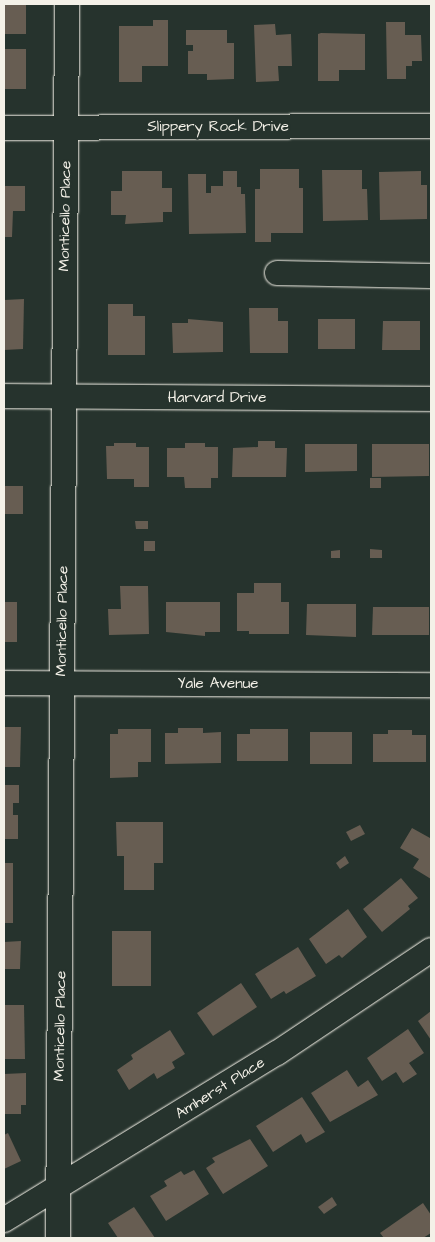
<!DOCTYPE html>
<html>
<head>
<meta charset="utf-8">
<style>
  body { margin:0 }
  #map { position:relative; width:435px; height:1242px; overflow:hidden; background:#26332d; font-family:"Architects Daughter",sans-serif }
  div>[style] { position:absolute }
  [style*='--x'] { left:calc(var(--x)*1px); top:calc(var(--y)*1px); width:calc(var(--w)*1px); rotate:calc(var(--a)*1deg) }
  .building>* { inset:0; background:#675d52 }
  .roads { filter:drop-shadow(0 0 1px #f4f1e8) drop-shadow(0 0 1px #f4f1e8) }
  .minor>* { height:24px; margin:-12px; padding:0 12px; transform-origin:12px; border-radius:12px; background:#26332d }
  span { translate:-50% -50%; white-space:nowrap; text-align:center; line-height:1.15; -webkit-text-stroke:4.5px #26332d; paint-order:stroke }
  .street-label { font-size:15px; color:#f4f1e8 }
  .frame { position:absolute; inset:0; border:5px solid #f4f1e8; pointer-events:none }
</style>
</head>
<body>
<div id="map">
  <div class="building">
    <i style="clip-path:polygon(4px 4px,26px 4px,26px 34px,4px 34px)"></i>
    <i style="clip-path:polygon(153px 20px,168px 20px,168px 66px,142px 66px,142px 82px,119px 82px,119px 26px,153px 26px)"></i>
    <i style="clip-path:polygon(386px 22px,405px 22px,405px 35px,421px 35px,422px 61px,412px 61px,412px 66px,406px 66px,406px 79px,387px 79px)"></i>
    <i style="clip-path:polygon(275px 24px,276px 35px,291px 34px,292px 66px,278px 66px,279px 81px,256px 82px,254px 25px)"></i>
    <i style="clip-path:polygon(186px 30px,227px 30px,227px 43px,234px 43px,234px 79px,207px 80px,207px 74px,188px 74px,188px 51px,193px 51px,193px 45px,186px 45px)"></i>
    <i style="clip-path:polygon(321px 33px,365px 34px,365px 70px,339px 70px,339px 81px,318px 81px,318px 34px)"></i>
    <i style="clip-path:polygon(4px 49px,26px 49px,26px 89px,4px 89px)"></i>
    <i style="clip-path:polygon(260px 169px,299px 169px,299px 188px,303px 188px,303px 233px,271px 233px,271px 242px,255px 242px,255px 189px,260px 189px)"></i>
    <i style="clip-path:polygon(322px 170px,362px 170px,362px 189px,367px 189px,368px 220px,323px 221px)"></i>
    <i style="clip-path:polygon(122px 171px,162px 171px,162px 188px,172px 188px,172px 212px,163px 212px,163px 222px,125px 224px,126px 215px,111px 215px,111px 191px,122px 191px)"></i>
    <i style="clip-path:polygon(223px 171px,237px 171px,237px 187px,241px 187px,241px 194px,245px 194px,246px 233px,189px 234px,188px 174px,206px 174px,206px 193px,211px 193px,211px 186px,223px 186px)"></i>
    <i style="clip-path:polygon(421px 171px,421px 185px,427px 185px,427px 219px,380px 220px,379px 172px)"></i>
    <i style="clip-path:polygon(4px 186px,25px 186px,25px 211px,13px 211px,12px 237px,4px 237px)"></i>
    <i style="clip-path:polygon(24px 299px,23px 349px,4px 350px,4px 300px)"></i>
    <i style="clip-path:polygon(108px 304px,133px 304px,133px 316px,145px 316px,145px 355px,108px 355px)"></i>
    <i style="clip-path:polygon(249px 308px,278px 308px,278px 321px,288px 321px,288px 353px,250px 353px)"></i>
    <i style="clip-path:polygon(188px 319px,223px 322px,223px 352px,173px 353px,172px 323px,188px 323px)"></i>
    <i style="clip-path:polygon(318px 319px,355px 319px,355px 349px,318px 349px)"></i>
    <i style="clip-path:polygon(383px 321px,420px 321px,420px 350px,382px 350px)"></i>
    <i style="clip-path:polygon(258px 441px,275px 441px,275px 448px,287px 448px,286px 477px,232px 477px,233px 448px,258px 447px)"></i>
    <i style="clip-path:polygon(114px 443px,136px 443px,136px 447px,149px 447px,149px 487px,134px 487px,134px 479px,107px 479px,106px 446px,114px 446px)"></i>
    <i style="clip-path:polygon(185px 443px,205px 443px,205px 447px,218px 447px,218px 478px,211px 478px,211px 488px,185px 488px,184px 477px,167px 477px,167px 448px,185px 448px)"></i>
    <i style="clip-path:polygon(305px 444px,357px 444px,357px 471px,305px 472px)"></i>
    <i style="clip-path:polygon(372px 444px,429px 444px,429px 476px,372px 477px)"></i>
    <i style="clip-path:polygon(370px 478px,381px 478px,381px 488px,370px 488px)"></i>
    <i style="clip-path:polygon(4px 486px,23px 486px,23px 514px,4px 514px)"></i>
    <i style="clip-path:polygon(135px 521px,148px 521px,148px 529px,136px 529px)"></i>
    <i style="clip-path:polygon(144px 541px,155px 541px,155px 551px,144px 551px)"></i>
    <i style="clip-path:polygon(370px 549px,382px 550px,382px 558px,370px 558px)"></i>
    <i style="clip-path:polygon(340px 550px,340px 558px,331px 558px,331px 551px)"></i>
    <i style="clip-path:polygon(254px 583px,281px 583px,281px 602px,289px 602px,289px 634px,249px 634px,249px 631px,237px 631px,237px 593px,254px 593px)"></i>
    <i style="clip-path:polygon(120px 586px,148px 586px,149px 634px,109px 635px,108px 609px,121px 609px)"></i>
    <i style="clip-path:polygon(4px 602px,17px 602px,17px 642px,4px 642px)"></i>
    <i style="clip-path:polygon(166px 602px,220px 602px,220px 632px,205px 632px,205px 636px,166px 632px)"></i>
    <i style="clip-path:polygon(307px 604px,356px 604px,356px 637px,306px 635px)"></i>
    <i style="clip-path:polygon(373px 607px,429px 607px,429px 635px,372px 635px)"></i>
    <i style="clip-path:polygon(4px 727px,21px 727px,20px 767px,4px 767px)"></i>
    <i style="clip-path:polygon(178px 728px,203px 728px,203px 733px,221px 732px,221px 763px,165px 764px,165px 733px,178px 733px)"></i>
    <i style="clip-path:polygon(118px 729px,151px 729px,151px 762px,138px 762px,138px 777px,110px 778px,110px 734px,118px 734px)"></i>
    <i style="clip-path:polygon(250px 729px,288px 729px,288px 761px,237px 761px,237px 734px,250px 734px)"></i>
    <i style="clip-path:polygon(388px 730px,412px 730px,412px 735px,426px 735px,426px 762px,373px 762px,373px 734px,388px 734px)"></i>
    <i style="clip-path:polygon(310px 732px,352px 732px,352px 764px,310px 764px)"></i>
    <i style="clip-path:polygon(4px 785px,19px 785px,19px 803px,13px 803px,13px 815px,18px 815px,18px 839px,4px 839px)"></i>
    <i style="clip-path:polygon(116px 822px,163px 822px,163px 863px,154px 863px,154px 890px,124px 890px,124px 856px,117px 856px)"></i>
    <i style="clip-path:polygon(360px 825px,365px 834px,351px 841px,346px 832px)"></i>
    <i style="clip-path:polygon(412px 828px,430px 838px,431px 835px,431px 879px,413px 868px,419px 859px,400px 848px)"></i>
    <i style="clip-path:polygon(345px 856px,349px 863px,340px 869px,336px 863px)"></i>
    <i style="clip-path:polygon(4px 863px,13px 863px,13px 923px,4px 923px)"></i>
    <i style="clip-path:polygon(401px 878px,418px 898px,408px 906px,410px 909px,382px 932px,363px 909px)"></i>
    <i style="clip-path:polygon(348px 909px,367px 937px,342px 958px,339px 955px,326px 964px,309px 939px)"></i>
    <i style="clip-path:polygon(112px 931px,151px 931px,151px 986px,112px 986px)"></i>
    <i style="clip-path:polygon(21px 941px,20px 969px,4px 969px,4px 942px)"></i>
    <i style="clip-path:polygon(298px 947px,316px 976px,286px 994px,284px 991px,271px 999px,255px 974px)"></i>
    <i style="clip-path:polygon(241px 983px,257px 1007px,213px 1036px,197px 1013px)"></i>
    <i style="clip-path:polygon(4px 1005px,24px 1005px,25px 1059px,4px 1059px)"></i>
    <i style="clip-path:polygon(431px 1011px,431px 1040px,418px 1021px)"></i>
    <i style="clip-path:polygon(408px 1029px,424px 1053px,409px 1063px,417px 1074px,403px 1083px,396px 1072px,382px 1081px,367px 1058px)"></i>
    <i style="clip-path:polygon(170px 1030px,185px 1054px,172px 1062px,175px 1068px,157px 1079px,154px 1073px,129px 1090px,117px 1070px,133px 1059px,131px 1055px)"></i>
    <i style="clip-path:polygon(347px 1070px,358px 1087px,368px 1080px,378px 1095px,330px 1122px,311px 1093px)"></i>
    <i style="clip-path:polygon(26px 1073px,26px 1105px,21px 1105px,21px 1114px,4px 1114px,4px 1074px)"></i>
    <i style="clip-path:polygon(302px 1097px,325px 1132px,306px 1143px,301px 1134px,273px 1152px,256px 1126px)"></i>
    <i style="clip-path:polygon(8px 1133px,21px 1161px,4px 1169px,4px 1135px)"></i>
    <i style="clip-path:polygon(250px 1139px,268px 1166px,223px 1194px,206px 1168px,215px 1162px,212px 1158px)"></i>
    <i style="clip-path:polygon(194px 1170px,209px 1194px,166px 1221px,150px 1196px,167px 1186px,164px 1181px,181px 1171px,184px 1175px)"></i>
    <i style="clip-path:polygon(332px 1197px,337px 1205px,324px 1214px,318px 1207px)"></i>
    <i style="clip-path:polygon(423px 1203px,431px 1215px,431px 1233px,423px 1238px,384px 1238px,380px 1233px)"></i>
    <i style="clip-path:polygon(134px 1207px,155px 1238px,118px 1238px,108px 1223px)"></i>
  </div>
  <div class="roads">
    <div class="minor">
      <i style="--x:4;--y:128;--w:427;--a:-0.3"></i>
      <i style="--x:277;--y:273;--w:154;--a:1.1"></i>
      <i style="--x:4;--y:396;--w:427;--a:0.4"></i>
      <i style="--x:4;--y:683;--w:427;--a:0.3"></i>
      <i style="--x:4;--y:1220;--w:320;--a:-31.5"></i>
      <i style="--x:277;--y:1053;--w:185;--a:-33.8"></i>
      <i style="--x:58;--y:1238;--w:1234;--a:-89.58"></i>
    </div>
  </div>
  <div class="street-label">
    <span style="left:218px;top:127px">Slippery Rock Drive</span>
    <span style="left:65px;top:216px;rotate:-89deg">Monticello Place</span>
    <span style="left:217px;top:398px">Harvard Drive</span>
    <span style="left:62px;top:621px;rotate:-89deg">Monticello Place</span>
    <span style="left:218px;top:684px">Yale Avenue</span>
    <span style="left:60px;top:1026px;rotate:-89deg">Monticello Place</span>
    <span style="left:220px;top:1088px;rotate:-32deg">Amherst Place</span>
  </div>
  <div class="frame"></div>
</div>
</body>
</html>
